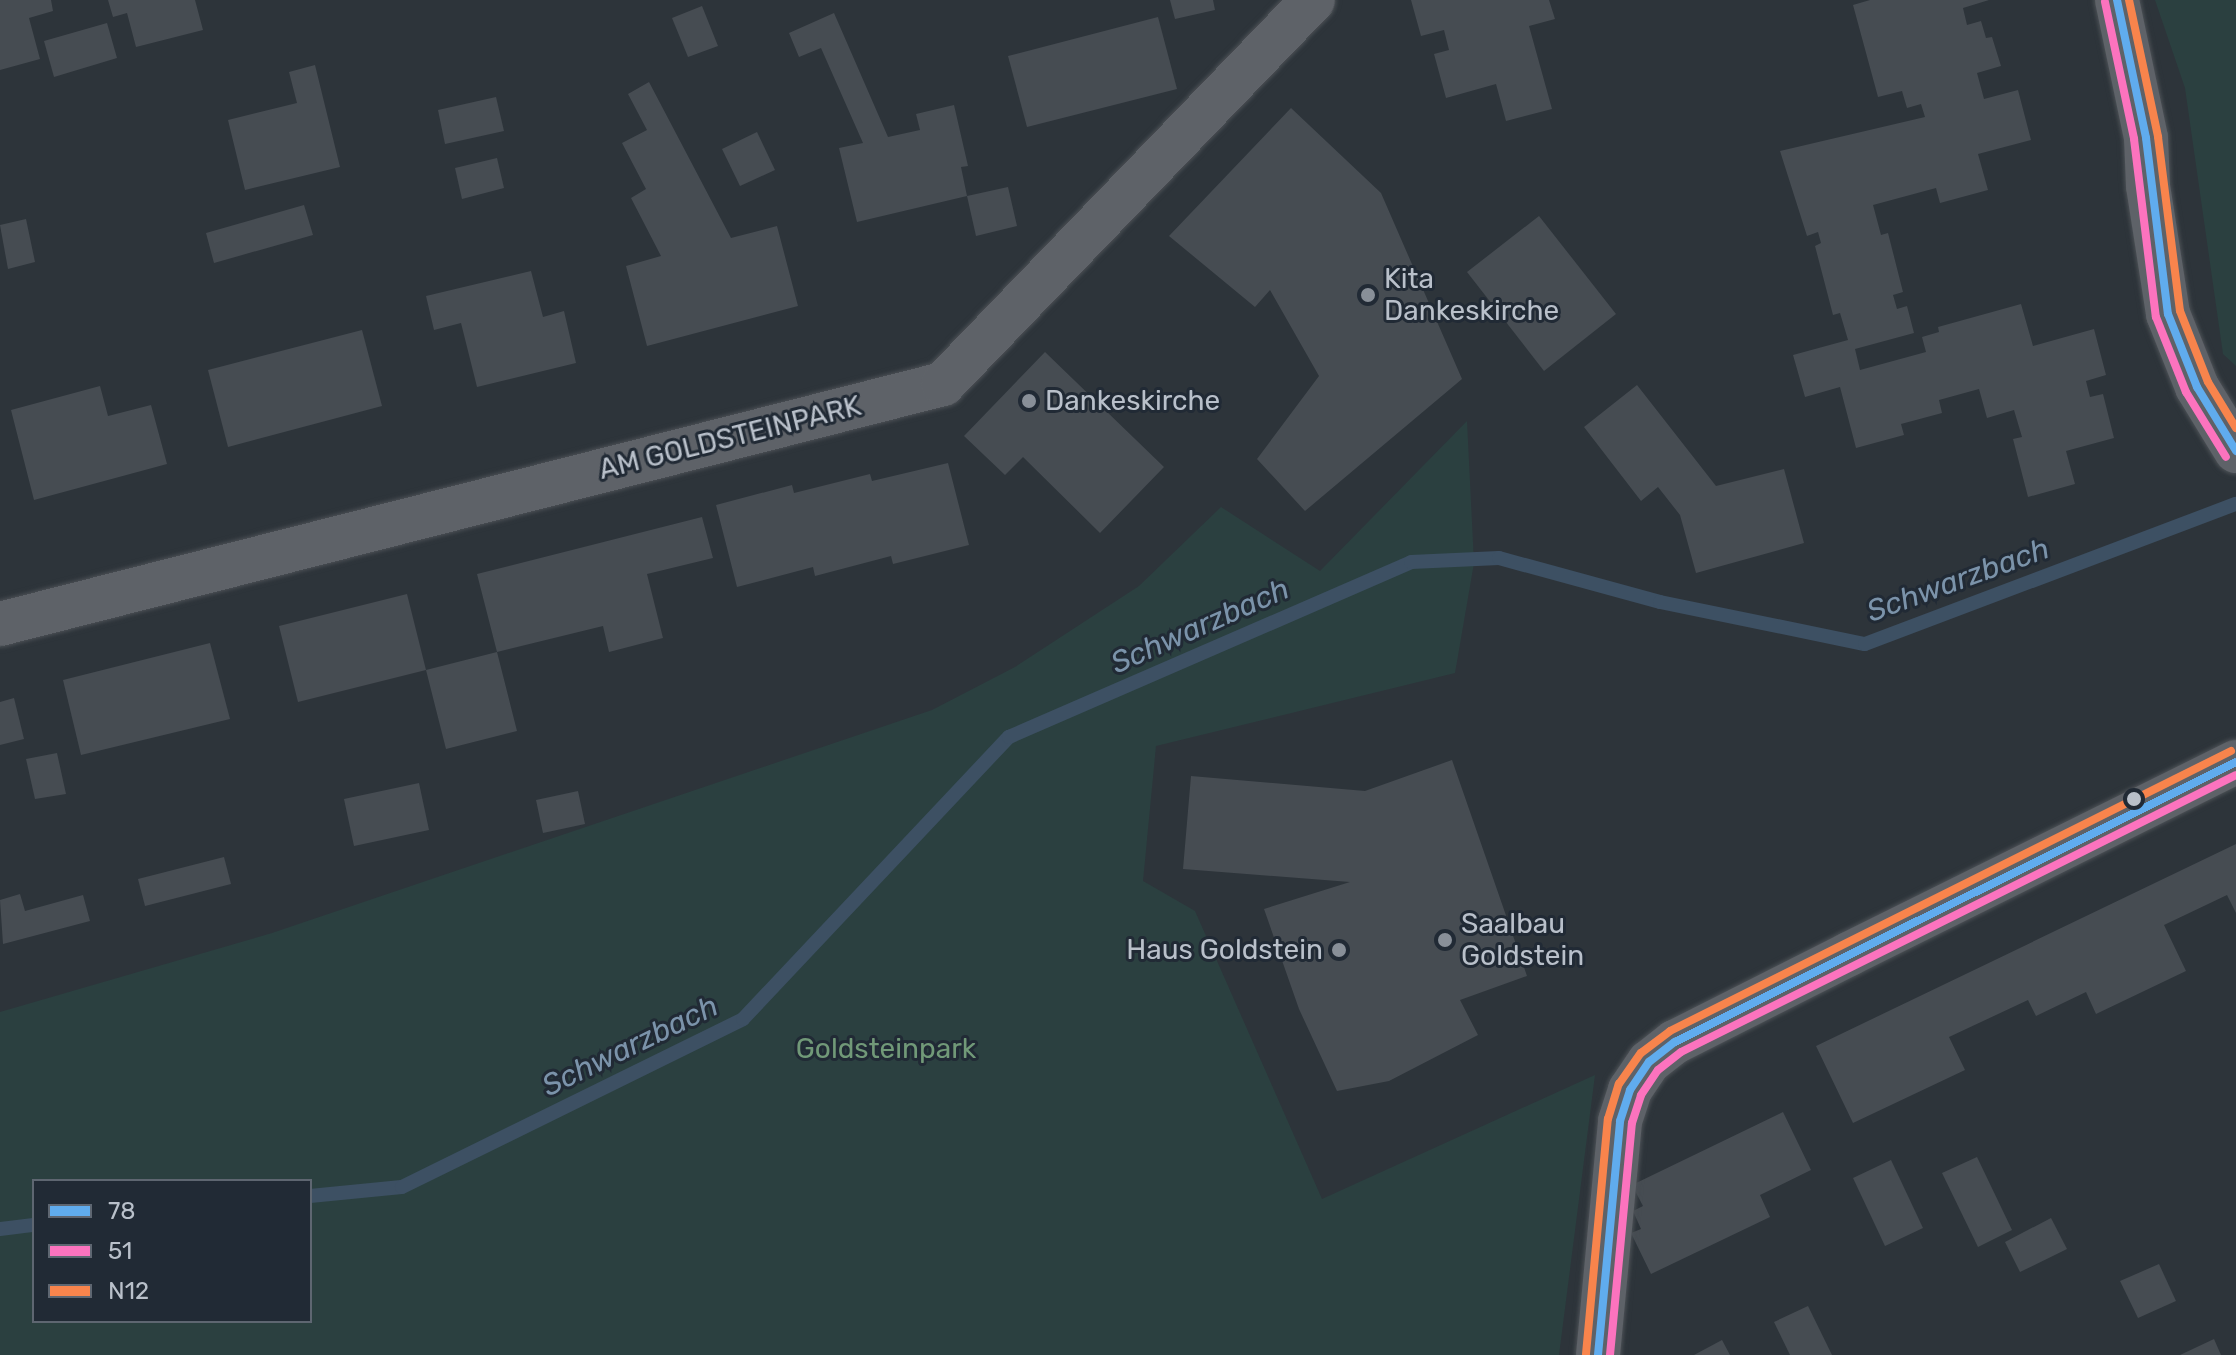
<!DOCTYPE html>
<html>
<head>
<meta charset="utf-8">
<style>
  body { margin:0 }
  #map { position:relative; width:2236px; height:1355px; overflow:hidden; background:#2d343a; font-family:Rubik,sans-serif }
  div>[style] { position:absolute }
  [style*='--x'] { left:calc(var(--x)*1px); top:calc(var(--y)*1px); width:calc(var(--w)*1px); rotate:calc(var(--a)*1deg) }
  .green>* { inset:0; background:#2b4040 }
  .stream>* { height:14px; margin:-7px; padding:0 7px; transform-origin:7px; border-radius:7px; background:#3d5063 }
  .building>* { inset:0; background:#464c52 }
  .roads { filter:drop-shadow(0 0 2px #4b5055) drop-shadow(0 0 2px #4b5055) }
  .minor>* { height:44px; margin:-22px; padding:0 22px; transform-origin:22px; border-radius:22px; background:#5e6268 }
  .bus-1>* { height:8px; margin:-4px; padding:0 4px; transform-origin:4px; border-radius:4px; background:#60acee }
  .bus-2>* { height:8px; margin:-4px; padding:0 4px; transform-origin:4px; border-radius:4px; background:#fc73be }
  .bus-3>* { height:8px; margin:-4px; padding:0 4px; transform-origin:4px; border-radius:4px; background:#f8844c }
  .dots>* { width:22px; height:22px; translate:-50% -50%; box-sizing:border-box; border:4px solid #212a35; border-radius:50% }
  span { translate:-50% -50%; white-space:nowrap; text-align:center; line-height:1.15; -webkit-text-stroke:6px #212a35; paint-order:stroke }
  .poi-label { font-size:28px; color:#b9c0ca }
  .left { translate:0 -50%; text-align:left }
  .right { translate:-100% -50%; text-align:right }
  .street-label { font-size:28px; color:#b9c0ca }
  .park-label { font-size:28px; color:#719978 }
  .water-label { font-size:30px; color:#7b93aa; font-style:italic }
  .legend { position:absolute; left:32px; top:1179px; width:280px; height:144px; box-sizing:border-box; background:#212a35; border:2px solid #5e6671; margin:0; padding:10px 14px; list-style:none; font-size:24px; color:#b9c0ca }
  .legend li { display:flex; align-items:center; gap:16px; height:40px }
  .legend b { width:40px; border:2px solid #5e6671 }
</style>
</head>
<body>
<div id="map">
  <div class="green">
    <i style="clip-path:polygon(2155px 0,2236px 0,2236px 366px,2223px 354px,2185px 88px)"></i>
    <i style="clip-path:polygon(evenodd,1467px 421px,1474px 563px,1455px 673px,1156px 746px,1143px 881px,1195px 911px,1322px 1199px,1595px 1075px,1559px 1355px,0 1355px,0 1012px,272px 933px,932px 710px,1015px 667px,1139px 586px,1221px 507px,1320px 571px,1467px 421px,34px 1181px,310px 1181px,310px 1321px,34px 1321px,34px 1181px)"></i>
  </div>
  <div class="stream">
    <i style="--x:310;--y:1196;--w:92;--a:-5.6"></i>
    <i style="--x:402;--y:1187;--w:380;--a:-26.2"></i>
    <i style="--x:743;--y:1019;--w:388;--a:-46.7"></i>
    <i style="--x:1009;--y:737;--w:438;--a:-23.5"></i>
    <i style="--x:1411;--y:562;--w:88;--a:-2.6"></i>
    <i style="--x:1499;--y:558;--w:167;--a:15.3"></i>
    <i style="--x:1660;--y:602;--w:209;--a:11.6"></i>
    <i style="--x:1865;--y:644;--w:397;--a:-20.7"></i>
    <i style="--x:0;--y:1229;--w:34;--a:-7"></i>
  </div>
  <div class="building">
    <i style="clip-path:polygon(0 0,51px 0,53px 11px,29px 18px,40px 59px,0 70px)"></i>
    <i style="clip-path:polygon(108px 0,195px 0,203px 30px,136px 47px,127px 13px,113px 17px)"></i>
    <i style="clip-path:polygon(1170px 0,1213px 0,1215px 10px,1175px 19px)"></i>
    <i style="clip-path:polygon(1411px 0,1549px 0,1555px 19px,1529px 26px,1552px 109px,1506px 121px,1496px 84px,1446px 98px,1434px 54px,1449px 50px,1444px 30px,1421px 36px)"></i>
    <i style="clip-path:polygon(1870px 0,1989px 0,1963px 8px,1967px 25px,1981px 21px,1986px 38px,1992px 37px,2001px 66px,1977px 73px,1984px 99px,2018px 90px,2031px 140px,1978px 154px,1988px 190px,1940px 203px,1936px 188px,1873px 205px,1881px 235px,1888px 233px,1903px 292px,1893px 295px,1897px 309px,1907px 306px,1914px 333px,1855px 349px,1860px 370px,1926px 352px,1922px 337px,1939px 332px,1938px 327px,2021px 304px,2033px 346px,2094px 329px,2106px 375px,2086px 381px,2090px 397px,2103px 394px,2114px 438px,2066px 451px,2075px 484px,2028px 497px,2013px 439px,2022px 437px,2014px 410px,1987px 418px,1979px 389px,1939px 400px,1942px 413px,1901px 424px,1904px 435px,1856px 448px,1840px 387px,1805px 397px,1793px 355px,1848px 340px,1840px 313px,1833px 315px,1815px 246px,1821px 243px,1818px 232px,1807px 236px,1780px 151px,1925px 117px,1921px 104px,1907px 108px,1902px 91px,1878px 97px,1853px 5px)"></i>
    <i style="clip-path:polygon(702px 6px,718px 46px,688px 57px,672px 18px)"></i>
    <i style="clip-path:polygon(834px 13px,888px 137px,920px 130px,916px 114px,954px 105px,968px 166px,961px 167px,967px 196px,857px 222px,839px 148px,863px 143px,821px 48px,799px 57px,789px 33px)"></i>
    <i style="clip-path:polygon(1158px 17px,1177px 89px,1027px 127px,1008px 56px)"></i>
    <i style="clip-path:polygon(107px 23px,117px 58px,54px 77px,44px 41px)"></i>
    <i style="clip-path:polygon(315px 65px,340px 167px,245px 190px,228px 120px,297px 103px,289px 72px)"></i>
    <i style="clip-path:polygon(649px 82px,731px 238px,777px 226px,798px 306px,647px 346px,626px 266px,661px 256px,631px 198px,646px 189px,622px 143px,647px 130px,628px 94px)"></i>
    <i style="clip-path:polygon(496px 97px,504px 131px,445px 144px,438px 110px)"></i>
    <i style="clip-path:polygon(1291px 108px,1381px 193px,1462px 379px,1305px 511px,1257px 459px,1319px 376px,1270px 290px,1255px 307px,1169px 236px)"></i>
    <i style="clip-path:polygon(757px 132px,775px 170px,740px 186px,722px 149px)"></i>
    <i style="clip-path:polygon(497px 158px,504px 188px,462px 199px,455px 168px)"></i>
    <i style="clip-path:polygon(1008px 187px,1017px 226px,976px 236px,967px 196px)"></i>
    <i style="clip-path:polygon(304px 205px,313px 235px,214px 263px,206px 233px)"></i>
    <i style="clip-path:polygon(1539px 216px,1616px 314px,1544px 371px,1467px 272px)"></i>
    <i style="clip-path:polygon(26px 219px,35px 262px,8px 269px,0 225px)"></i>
    <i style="clip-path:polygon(531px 271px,543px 317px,564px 311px,576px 363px,477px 387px,461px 323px,434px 330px,426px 296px)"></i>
    <i style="clip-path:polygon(362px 330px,382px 406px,228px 447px,208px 370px)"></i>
    <i style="clip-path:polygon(1045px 352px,1164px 467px,1100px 533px,1023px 457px,1005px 475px,964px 436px)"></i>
    <i style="clip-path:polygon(1637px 385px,1716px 486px,1784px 469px,1804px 543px,1696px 573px,1680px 515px,1658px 487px,1641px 501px,1584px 427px)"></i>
    <i style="clip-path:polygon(100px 386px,108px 416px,151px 405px,167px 464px,34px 500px,11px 410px)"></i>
    <i style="clip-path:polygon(948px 463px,969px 545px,893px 564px,891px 556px,815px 576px,813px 567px,737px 587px,716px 505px,792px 485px,794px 493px,870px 474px,872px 481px)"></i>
    <i style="clip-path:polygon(702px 517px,713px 558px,647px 574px,663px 638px,609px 652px,603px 626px,497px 652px,517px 731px,446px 749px,426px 670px,497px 652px,477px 574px)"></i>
    <i style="clip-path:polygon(407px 594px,426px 670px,298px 702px,279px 626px)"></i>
    <i style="clip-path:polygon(210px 643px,230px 719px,81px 755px,63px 680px)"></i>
    <i style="clip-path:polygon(14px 698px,24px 739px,0 745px,0 702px)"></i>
    <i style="clip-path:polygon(57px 753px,66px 794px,35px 799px,26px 759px)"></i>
    <i style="clip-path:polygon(1452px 760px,1527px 976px,1460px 1000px,1478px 1035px,1389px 1081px,1337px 1091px,1299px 1009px,1264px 909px,1350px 882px,1183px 869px,1191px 776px,1365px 791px)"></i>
    <i style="clip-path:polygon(419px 783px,429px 830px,354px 846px,344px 799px)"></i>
    <i style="clip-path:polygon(578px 791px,585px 824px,543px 833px,536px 800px)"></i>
    <i style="clip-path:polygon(2236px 844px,2236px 913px,2227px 895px,2164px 925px,2186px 971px,2096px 1014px,2086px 992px,2036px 1016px,2028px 1000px,1949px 1037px,1965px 1070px,1853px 1123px,1816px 1046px)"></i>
    <i style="clip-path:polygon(224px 857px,231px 884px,145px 906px,138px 879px)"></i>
    <i style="clip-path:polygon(20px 894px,25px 911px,83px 895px,90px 921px,3px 944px,0 900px)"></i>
    <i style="clip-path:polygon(1783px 1112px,1811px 1170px,1760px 1195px,1770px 1217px,1651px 1274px,1631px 1233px,1641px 1229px,1633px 1211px,1643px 1206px,1632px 1185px)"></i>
    <i style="clip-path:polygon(1977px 1157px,2012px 1230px,1978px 1247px,1942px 1173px)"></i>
    <i style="clip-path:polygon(1891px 1160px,1923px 1228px,1885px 1246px,1853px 1178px)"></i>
    <i style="clip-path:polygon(2051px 1218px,2067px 1249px,2020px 1272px,2005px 1242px)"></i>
    <i style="clip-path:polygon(2159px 1264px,2176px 1301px,2138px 1318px,2120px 1281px)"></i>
    <i style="clip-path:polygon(1808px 1306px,1832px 1355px,1790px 1355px,1774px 1322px)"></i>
    <i style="clip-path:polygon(2214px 1339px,2221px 1355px,2180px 1355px)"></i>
    <i style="clip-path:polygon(1722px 1340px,1730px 1355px,1694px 1355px)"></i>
  </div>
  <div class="roads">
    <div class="minor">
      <i style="--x:2117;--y:0;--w:141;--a:78.1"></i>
      <i style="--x:2146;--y:138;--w:48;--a:87.6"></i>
      <i style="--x:2148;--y:186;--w:130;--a:81.1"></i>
      <i style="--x:2168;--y:314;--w:79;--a:68.3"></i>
      <i style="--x:2197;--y:387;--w:75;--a:58.6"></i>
      <i style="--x:0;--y:624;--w:973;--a:-14.28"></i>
      <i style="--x:943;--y:384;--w:533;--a:-46.06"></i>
      <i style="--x:1598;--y:1355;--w:235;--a:-84.6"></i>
      <i style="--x:1620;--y:1121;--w:33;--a:-72"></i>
      <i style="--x:1630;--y:1090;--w:34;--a:-56"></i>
      <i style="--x:1649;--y:1062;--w:33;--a:-38"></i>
      <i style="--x:1675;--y:1042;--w:195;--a:-26.8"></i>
      <i style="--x:1849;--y:954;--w:432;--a:-26.4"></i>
    </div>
  </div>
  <div class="bus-1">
    <i style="--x:2117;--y:0;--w:141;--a:78.1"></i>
    <i style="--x:2146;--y:138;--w:177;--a:82.9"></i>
    <i style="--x:2168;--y:314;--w:79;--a:68.3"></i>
    <i style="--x:2197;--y:387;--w:75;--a:58.6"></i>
    <i style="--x:1598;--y:1355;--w:235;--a:-84.6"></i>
    <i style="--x:1620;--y:1121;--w:33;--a:-72"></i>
    <i style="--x:1630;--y:1090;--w:34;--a:-56"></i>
    <i style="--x:1649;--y:1062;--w:33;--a:-38"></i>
    <i style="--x:1675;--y:1042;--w:627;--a:-26.52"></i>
  </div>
  <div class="bus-2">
    <i style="--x:2105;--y:2;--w:140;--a:78"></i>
    <i style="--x:2134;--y:139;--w:179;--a:83"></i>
    <i style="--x:2156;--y:317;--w:81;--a:68.2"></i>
    <i style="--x:2186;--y:392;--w:76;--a:58.4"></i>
    <i style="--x:1610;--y:1355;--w:233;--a:-84.6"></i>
    <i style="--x:1632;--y:1123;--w:29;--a:-72"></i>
    <i style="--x:1641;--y:1095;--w:30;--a:-56"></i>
    <i style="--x:1658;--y:1070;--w:29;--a:-38"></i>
    <i style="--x:1681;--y:1052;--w:620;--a:-26.52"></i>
  </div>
  <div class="bus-3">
    <i style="--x:2129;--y:0;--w:140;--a:78"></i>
    <i style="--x:2158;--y:137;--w:175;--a:82.8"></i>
    <i style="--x:2180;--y:311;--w:76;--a:68.5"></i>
    <i style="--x:2208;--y:382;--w:54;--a:58.7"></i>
    <i style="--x:1586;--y:1354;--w:236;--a:-84.7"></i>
    <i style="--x:1608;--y:1119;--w:37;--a:-73"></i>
    <i style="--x:1619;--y:1084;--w:38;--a:-55"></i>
    <i style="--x:1641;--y:1053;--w:36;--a:-37"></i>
    <i style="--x:1670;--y:1031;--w:627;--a:-26.52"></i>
  </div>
  <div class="dots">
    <i style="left:1368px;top:295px;background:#888f98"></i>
    <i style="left:1029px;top:401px;background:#888f98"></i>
    <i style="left:2134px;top:799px;background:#b9c0ca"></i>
    <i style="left:1445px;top:940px;background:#888f98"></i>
    <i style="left:1339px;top:950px;background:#888f98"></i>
  </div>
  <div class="poi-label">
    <span class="left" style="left:1384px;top:295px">Kita<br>Dankeskirche</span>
    <span class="left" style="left:1045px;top:401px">Dankeskirche</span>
    <span class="left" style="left:1461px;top:940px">Saalbau<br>Goldstein</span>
    <span class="right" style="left:1323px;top:950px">Haus Goldstein</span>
  </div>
  <div class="street-label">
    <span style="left:730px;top:438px;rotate:-14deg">AM GOLDSTEINPARK</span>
  </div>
  <div class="park-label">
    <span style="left:886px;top:1049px">Goldsteinpark</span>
  </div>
  <div class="water-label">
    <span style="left:1958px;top:580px;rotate:-20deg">Schwarzbach</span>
    <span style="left:1200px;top:626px;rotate:-24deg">Schwarzbach</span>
    <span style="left:630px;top:1046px;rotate:-26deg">Schwarzbach</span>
  </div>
  <ul class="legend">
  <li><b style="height:10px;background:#60acee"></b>78</li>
  <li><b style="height:10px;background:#fc73be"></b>51</li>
  <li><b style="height:10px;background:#f8844c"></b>N12</li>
  </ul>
</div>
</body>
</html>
